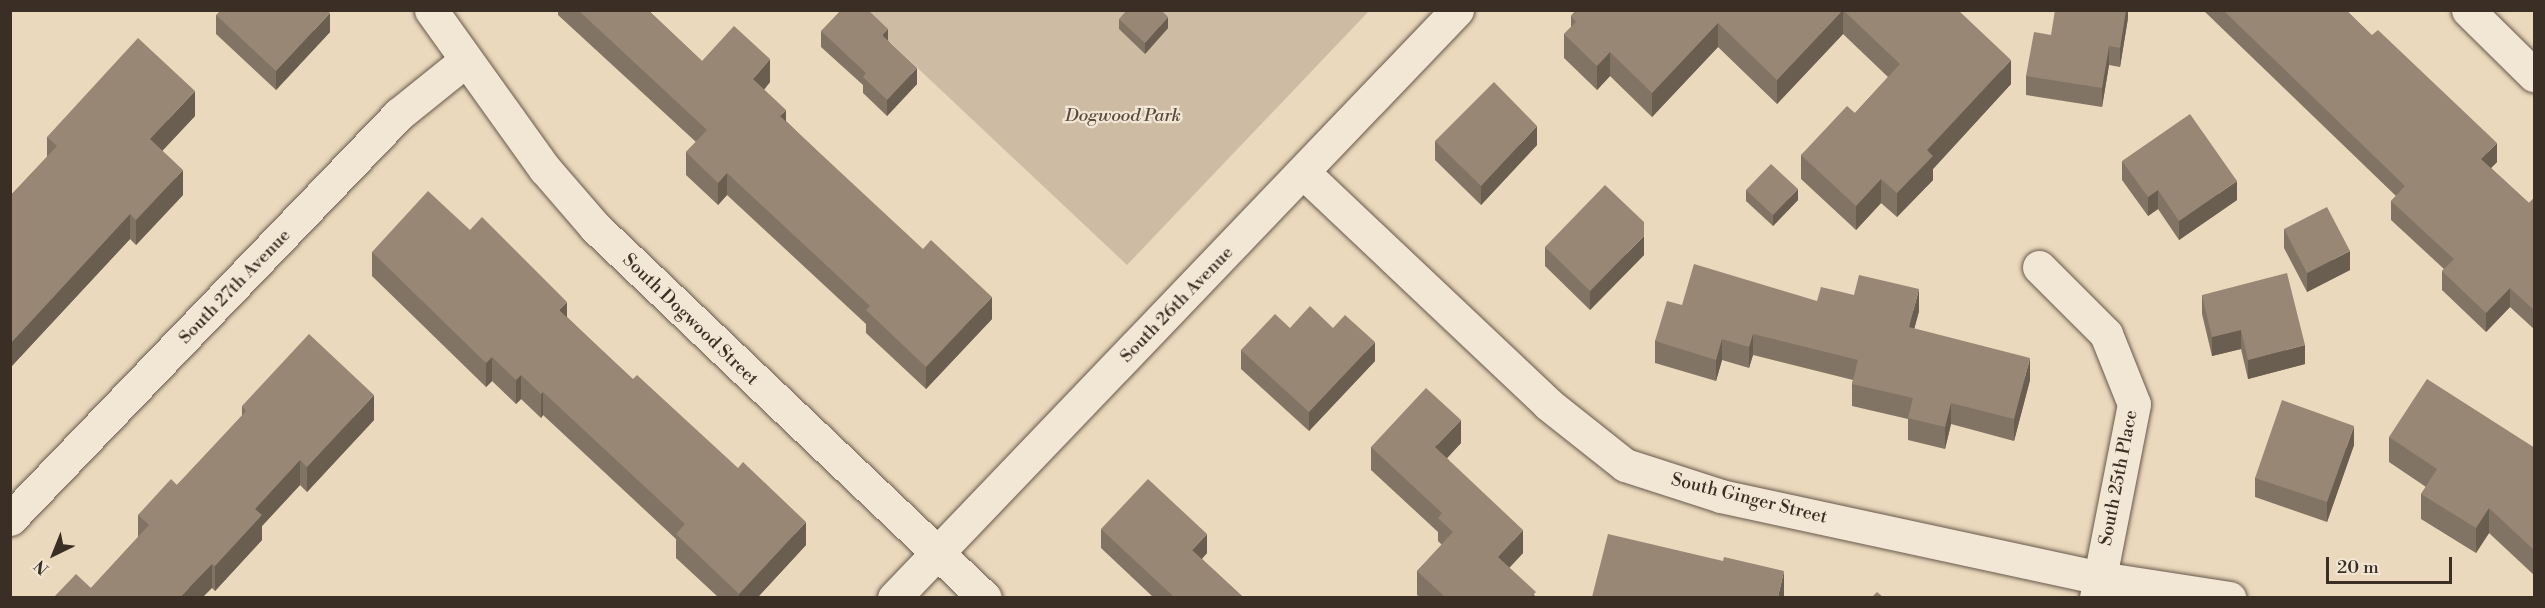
<!DOCTYPE html>
<html>
<head>
<meta charset="utf-8">
<style>
  body { margin:0 }
  #map { position:relative; width:2545px; height:608px; overflow:hidden; background:#ebd9bd; font-family:"Libre Bodoni",serif }
  div>[style] { position:absolute }
  [style*='--x'] { left:calc(var(--x)*1px); top:calc(var(--y)*1px); width:calc(var(--w)*1px); rotate:calc(var(--a)*1deg) }
  .green>* { inset:0; background:#cdbca3 }
  .roads { filter:drop-shadow(0 0 2px #67594b) drop-shadow(0 0 2px #67594b) }
  .minor>* { height:33px; margin:-16.5px; padding:0 16.5px; transform-origin:16.5px; border-radius:16.5px; background:#f2e6d4 }
  .wall>* { inset:0; background:#827464 }
  .shaded-wall>* { inset:0; background:#6a5e51 }
  .building>* { inset:0; background:#978774 }
  span { translate:-50% -50%; white-space:nowrap; text-align:center; line-height:1.15; -webkit-text-stroke:4.5px #f2e6d4; paint-order:stroke }
  .park-label { font-size:18px; color:#584a3e; font-style:italic }
  .street-label { font-size:18px; color:#3b2e25 }
  .frame { position:absolute; inset:0; border:12px solid #3b2e25; pointer-events:none }
  .north { position:absolute; left:24px; top:524px; width:60px; height:60px; -webkit-text-stroke:4px #f2e6d4; paint-order:stroke; rotate:223deg; font-size:16px; font-weight:700; line-height:24px; text-align:center; color:#3b2e25 }
  .north::after { content:''; display:block; margin:auto; width:21px; height:27px; background:#3b2e25; clip-path:polygon(50% 0,100% 100%,50% 72%,0 100%) }
  .scale { position:absolute; left:2326px; top:557px; width:126px; height:27px; box-sizing:border-box; border:3px solid #3b2e25; border-top:0; padding-left:8px; font-size:18px; line-height:21px; white-space:nowrap; color:#3b2e25; -webkit-text-stroke:4px #f2e6d4; paint-order:stroke }
</style>
</head>
<body>
<div id="map">
  <div class="green">
    <i style="clip-path:polygon(857px 11px,1369px 11px,1127px 265px)"></i>
  </div>
  <div class="roads">
    <div class="minor">
      <i style="--x:431;--y:10;--w:196;--a:54.4"></i>
      <i style="--x:545;--y:169;--w:77;--a:49.2"></i>
      <i style="--x:595;--y:227;--w:538;--a:43.57"></i>
      <i style="--x:2468;--y:10;--w:93;--a:44.6"></i>
      <i style="--x:1304;--y:173;--w:336;--a:43.4"></i>
      <i style="--x:1548;--y:404;--w:98;--a:38.4"></i>
      <i style="--x:1625;--y:465;--w:101;--a:17.9"></i>
      <i style="--x:1721;--y:496;--w:388;--a:12.2"></i>
      <i style="--x:2100;--y:578;--w:131;--a:8.8"></i>
      <i style="--x:2039;--y:267;--w:95;--a:45"></i>
      <i style="--x:2106;--y:334;--w:75;--a:68.2"></i>
      <i style="--x:2134;--y:404;--w:198;--a:101.1"></i>
      <i style="--x:10;--y:519;--w:562;--a:-46.15"></i>
      <i style="--x:399;--y:114;--w:85;--a:-38.8"></i>
      <i style="--x:894;--y:598;--w:814;--a:-46.24"></i>
    </div>
  </div>
  <div class="wall">
    <i style="clip-path:polygon(558px 10px,648px 10px,702px 61px,770px 82px,764px 90px,786px 121px,992px 319px,926px 389px,866px 333px,866px 324px,727px 195px,718px 205px,686px 175px,686px 152px,696px 142px,558px 15px)"></i>
    <i style="clip-path:polygon(1576px 10px,1958px 10px,2011px 84px,1933px 169px,1933px 180px,1897px 217px,1881px 203px,1856px 230px,1801px 179px,1801px 155px,1855px 113px,1888px 77px,1843px 34px,1777px 104px,1718px 47px,1652px 117px,1610px 76px,1597px 90px,1564px 58px,1564px 34px,1571px 27px,1571px 16px)"></i>
    <i style="clip-path:polygon(2128px 10px,2128px 18px,2120px 67px,2109px 65px,2102px 107px,2026px 95px,2026px 76px,2051px 35px)"></i>
    <i style="clip-path:polygon(2203px 10px,2346px 10px,2497px 162px,2491px 168px,2529px 203px,2535px 197px,2535px 330px,2510px 307px,2486px 332px,2442px 290px,2442px 271px,2444px 269px,2391px 220px,2391px 201px,2396px 196px)"></i>
    <i style="clip-path:polygon(216px 15px,330px 32px,276px 90px,216px 34px)"></i>
    <i style="clip-path:polygon(1119px 19px,1168px 28px,1145px 54px,1119px 29px)"></i>
    <i style="clip-path:polygon(821px 31px,888px 40px,917px 84px,887px 116px,863px 93px,863px 85px,821px 47px)"></i>
    <i style="clip-path:polygon(195px 116px,162px 151px,183px 195px,136px 245px,130px 239px,10px 368px,10px 196px,47px 157px,47px 137px)"></i>
    <i style="clip-path:polygon(1435px 141px,1537px 145px,1481px 205px,1435px 160px)"></i>
    <i style="clip-path:polygon(2122px 161px,2237px 200px,2179px 240px,2158px 209px,2148px 216px,2122px 180px)"></i>
    <i style="clip-path:polygon(1746px 190px,1798px 200px,1773px 226px,1746px 201px)"></i>
    <i style="clip-path:polygon(2284px 229px,2350px 270px,2307px 292px,2284px 248px)"></i>
    <i style="clip-path:polygon(470px 230px,567px 317px,806px 545px,758px 597px,718px 597px,676px 558px,676px 539px,543px 415px,541px 418px,521px 399px,516px 404px,492px 381px,486px 387px,372px 276px,372px 252px)"></i>
    <i style="clip-path:polygon(1545px 247px,1644px 255px,1590px 310px,1545px 266px)"></i>
    <i style="clip-path:polygon(2202px 295px,2305px 364px,2248px 379px,2241px 349px,2212px 356px,2202px 314px)"></i>
    <i style="clip-path:polygon(1817px 301px,1919px 311px,1914px 329px,2030px 380px,2014px 441px,1951px 424px,1945px 449px,1908px 440px,1908px 419px,1852px 406px,1852px 384px,1853px 380px,1753px 355px,1749px 368px,1722px 360px,1716px 381px,1655px 363px,1655px 341px,1682px 305px)"></i>
    <i style="clip-path:polygon(1290px 328px,1333px 328px,1375px 361px,1309px 431px,1241px 369px,1241px 350px)"></i>
    <i style="clip-path:polygon(242px 406px,374px 420px,307px 492px,300px 485px,262px 526px,262px 540px,215px 591px,212px 588px,91px 588px,138px 537px,138px 515px,177px 485px,242px 416px)"></i>
    <i style="clip-path:polygon(2389px 437px,2535px 448px,2535px 576px,2489px 533px,2476px 553px,2421px 519px,2421px 494px,2426px 487px,2389px 462px)"></i>
    <i style="clip-path:polygon(1461px 443px,1447px 458px,1523px 553px,1509px 568px,1536px 597px,1420px 597px,1417px 595px,1417px 571px,1442px 545px,1438px 541px,1438px 532px,1371px 470px,1371px 447px)"></i>
    <i style="clip-path:polygon(2354px 445px,2327px 522px,2255px 497px,2255px 478px)"></i>
    <i style="clip-path:polygon(1101px 529px,1207px 553px,1202px 559px,1243px 597px,1153px 597px,1101px 548px)"></i>
  </div>
  <div class="shaded-wall">
    <i style="clip-path:polygon(1843px 10px,1843px 34px,1777px 104px,1777px 80px)"></i>
    <i style="clip-path:polygon(2126px 10px,2128px 10px,2128px 18px,2120px 67px,2120px 48px)"></i>
    <i style="clip-path:polygon(330px 13px,330px 32px,276px 90px,276px 71px)"></i>
    <i style="clip-path:polygon(1168px 17px,1168px 28px,1145px 54px,1145px 43px)"></i>
    <i style="clip-path:polygon(1718px 23px,1718px 47px,1652px 117px,1652px 93px)"></i>
    <i style="clip-path:polygon(888px 29px,888px 44px,882px 35px)"></i>
    <i style="clip-path:polygon(2109px 46px,2109px 65px,2102px 107px,2102px 88px)"></i>
    <i style="clip-path:polygon(1610px 52px,1610px 76px,1597px 90px,1597px 66px)"></i>
    <i style="clip-path:polygon(770px 59px,770px 82px,753px 102px,753px 79px)"></i>
    <i style="clip-path:polygon(2011px 60px,2011px 84px,1933px 169px,1933px 180px,1897px 217px,1897px 193px,1927px 150px)"></i>
    <i style="clip-path:polygon(917px 68px,917px 84px,887px 116px,887px 100px)"></i>
    <i style="clip-path:polygon(195px 91px,195px 116px,150px 164px,150px 139px)"></i>
    <i style="clip-path:polygon(786px 110px,786px 133px,780px 116px)"></i>
    <i style="clip-path:polygon(1537px 126px,1537px 145px,1481px 205px,1481px 186px)"></i>
    <i style="clip-path:polygon(2497px 143px,2497px 162px,2481px 178px,2481px 159px)"></i>
    <i style="clip-path:polygon(183px 170px,183px 195px,136px 245px,136px 220px)"></i>
    <i style="clip-path:polygon(727px 173px,727px 195px,718px 205px,718px 183px)"></i>
    <i style="clip-path:polygon(1881px 179px,1881px 203px,1856px 230px,1856px 206px)"></i>
    <i style="clip-path:polygon(2237px 181px,2237px 200px,2179px 240px,2179px 221px)"></i>
    <i style="clip-path:polygon(1798px 189px,1798px 200px,1773px 226px,1773px 215px)"></i>
    <i style="clip-path:polygon(2158px 190px,2158px 209px,2148px 216px,2148px 197px)"></i>
    <i style="clip-path:polygon(130px 214px,130px 239px,10px 368px,10px 344px)"></i>
    <i style="clip-path:polygon(1644px 236px,1644px 255px,1590px 310px,1590px 291px)"></i>
    <i style="clip-path:polygon(2350px 251px,2350px 270px,2307px 292px,2307px 273px)"></i>
    <i style="clip-path:polygon(2510px 288px,2510px 307px,2486px 332px,2486px 313px)"></i>
    <i style="clip-path:polygon(1919px 289px,1919px 311px,1909px 349px,1909px 327px)"></i>
    <i style="clip-path:polygon(992px 297px,992px 319px,926px 389px,926px 367px)"></i>
    <i style="clip-path:polygon(567px 302px,567px 326px,559px 310px)"></i>
    <i style="clip-path:polygon(2241px 330px,2241px 349px,2212px 356px,2212px 337px)"></i>
    <i style="clip-path:polygon(1753px 334px,1753px 355px,1749px 368px,1749px 347px)"></i>
    <i style="clip-path:polygon(1722px 339px,1722px 360px,1716px 381px,1716px 360px)"></i>
    <i style="clip-path:polygon(1375px 342px,1375px 361px,1309px 431px,1309px 412px)"></i>
    <i style="clip-path:polygon(2305px 345px,2305px 364px,2248px 379px,2248px 360px)"></i>
    <i style="clip-path:polygon(492px 357px,492px 381px,486px 387px,486px 363px)"></i>
    <i style="clip-path:polygon(2030px 358px,2030px 380px,2014px 441px,2014px 419px)"></i>
    <i style="clip-path:polygon(521px 375px,521px 399px,516px 404px,516px 380px)"></i>
    <i style="clip-path:polygon(543px 392px,543px 415px,541px 418px,541px 394px)"></i>
    <i style="clip-path:polygon(374px 395px,374px 420px,307px 492px,307px 467px)"></i>
    <i style="clip-path:polygon(1951px 403px,1951px 424px,1945px 449px,1945px 427px)"></i>
    <i style="clip-path:polygon(1461px 420px,1461px 443px,1435px 471px,1435px 447px)"></i>
    <i style="clip-path:polygon(2354px 426px,2354px 445px,2327px 522px,2327px 502px)"></i>
    <i style="clip-path:polygon(300px 460px,300px 485px,262px 526px,262px 540px,215px 591px,215px 566px,255px 509px)"></i>
    <i style="clip-path:polygon(2489px 508px,2489px 533px,2476px 553px,2476px 528px)"></i>
    <i style="clip-path:polygon(806px 522px,806px 545px,758px 597px,739px 597px,739px 594px)"></i>
    <i style="clip-path:polygon(1523px 530px,1523px 553px,1498px 580px,1498px 557px)"></i>
    <i style="clip-path:polygon(1207px 534px,1207px 553px,1192px 569px,1192px 550px)"></i>
    <i style="clip-path:polygon(212px 564px,212px 588px,203px 597px,180px 597px)"></i>
    <i style="clip-path:polygon(1784px 571px,1784px 596px,1783px 597px,1778px 597px)"></i>
  </div>
  <div class="building">
    <i style="clip-path:polygon(221px 10px,327px 10px,330px 13px,276px 71px,216px 15px)"></i>
    <i style="clip-path:polygon(578px 10px,648px 10px,702px 61px,734px 26px,770px 59px,753px 79px,786px 110px,780px 116px,923px 249px,931px 240px,992px 297px,926px 367px,866px 310px,870px 306px,727px 173px,718px 183px,686px 152px,707px 130px)"></i>
    <i style="clip-path:polygon(841px 10px,868px 10px,888px 29px,882px 35px,917px 68px,887px 100px,863px 77px,866px 73px,821px 31px)"></i>
    <i style="clip-path:polygon(1127px 10px,1161px 10px,1168px 17px,1145px 43px,1119px 19px)"></i>
    <i style="clip-path:polygon(1576px 10px,1843px 10px,1777px 80px,1718px 23px,1652px 93px,1610px 52px,1597px 66px,1564px 34px,1576px 22px,1571px 16px)"></i>
    <i style="clip-path:polygon(1843px 10px,1958px 10px,2011px 60px,1927px 150px,1933px 156px,1897px 193px,1881px 179px,1856px 206px,1801px 155px,1847px 106px,1855px 113px,1900px 64px)"></i>
    <i style="clip-path:polygon(2055px 10px,2126px 10px,2120px 48px,2109px 46px,2102px 88px,2026px 76px,2034px 32px,2051px 35px)"></i>
    <i style="clip-path:polygon(2223px 10px,2346px 10px,2372px 35px,2378px 30px,2497px 143px,2481px 159px,2529px 203px,2535px 197px,2535px 311px,2510px 288px,2486px 313px,2442px 271px,2454px 259px,2391px 201px,2405px 186px)"></i>
    <i style="clip-path:polygon(138px 38px,195px 91px,150px 139px,183px 170px,136px 220px,130px 214px,10px 344px,10px 196px,57px 146px,47px 137px)"></i>
    <i style="clip-path:polygon(1494px 82px,1537px 126px,1481px 186px,1435px 141px)"></i>
    <i style="clip-path:polygon(2190px 114px,2237px 181px,2179px 221px,2158px 190px,2148px 197px,2122px 161px)"></i>
    <i style="clip-path:polygon(1771px 164px,1798px 189px,1773px 215px,1746px 190px)"></i>
    <i style="clip-path:polygon(1605px 185px,1644px 222px,1644px 236px,1590px 291px,1545px 247px)"></i>
    <i style="clip-path:polygon(428px 191px,470px 230px,482px 217px,567px 302px,559px 310px,633px 379px,637px 375px,738px 468px,743px 462px,806px 522px,739px 594px,676px 534px,685px 524px,543px 392px,541px 394px,521px 375px,516px 380px,492px 357px,486px 363px,372px 252px)"></i>
    <i style="clip-path:polygon(2327px 207px,2350px 251px,2307px 273px,2284px 229px)"></i>
    <i style="clip-path:polygon(1694px 264px,1817px 301px,1821px 287px,1854px 295px,1859px 275px,1919px 289px,1909px 327px,2030px 358px,2014px 419px,1951px 403px,1945px 427px,1908px 418px,1913px 398px,1852px 384px,1858px 360px,1753px 334px,1749px 347px,1722px 339px,1716px 360px,1655px 341px,1667px 301px,1682px 305px)"></i>
    <i style="clip-path:polygon(2287px 273px,2305px 345px,2248px 360px,2241px 330px,2212px 337px,2202px 295px)"></i>
    <i style="clip-path:polygon(1310px 306px,1333px 328px,1345px 315px,1375px 342px,1309px 412px,1241px 350px,1275px 314px,1290px 328px)"></i>
    <i style="clip-path:polygon(309px 334px,374px 395px,307px 467px,300px 460px,255px 509px,262px 515px,215px 566px,212px 564px,180px 597px,54px 597px,76px 574px,91px 588px,149px 525px,138px 515px,171px 479px,177px 485px,246px 411px,242px 406px)"></i>
    <i style="clip-path:polygon(2427px 379px,2535px 448px,2535px 551px,2489px 508px,2476px 528px,2421px 494px,2437px 469px,2389px 437px)"></i>
    <i style="clip-path:polygon(1426px 388px,1461px 420px,1435px 447px,1523px 530px,1498px 557px,1536px 592px,1531px 597px,1445px 597px,1417px 571px,1453px 532px,1438px 518px,1442px 513px,1371px 447px)"></i>
    <i style="clip-path:polygon(2282px 400px,2354px 426px,2327px 502px,2255px 478px)"></i>
    <i style="clip-path:polygon(1148px 479px,1207px 534px,1192px 550px,1243px 597px,1174px 597px,1101px 529px)"></i>
    <i style="clip-path:polygon(1608px 534px,1723px 561px,1724px 557px,1784px 571px,1778px 597px,1592px 597px)"></i>
    <i style="clip-path:polygon(1877px 592px,1883px 597px,1872px 597px)"></i>
  </div>
  <div class="park-label">
    <span style="left:1123px;top:116px">Dogwood Park</span>
  </div>
  <div class="street-label">
    <span style="left:235px;top:287px;rotate:-46deg">South 27th Avenue</span>
    <span style="left:1177px;top:305px;rotate:-46deg">South 26th Avenue</span>
    <span style="left:690px;top:320px;rotate:44deg">South Dogwood Street</span>
    <span style="left:2119px;top:478px;rotate:-79deg">South 25th Place</span>
    <span style="left:1749px;top:499px;rotate:14deg">South Ginger Street</span>
  </div>
  <div class="frame"></div>
  <div class="north">N</div>
  <div class="scale">20 m</div>
</div>
</body>
</html>
